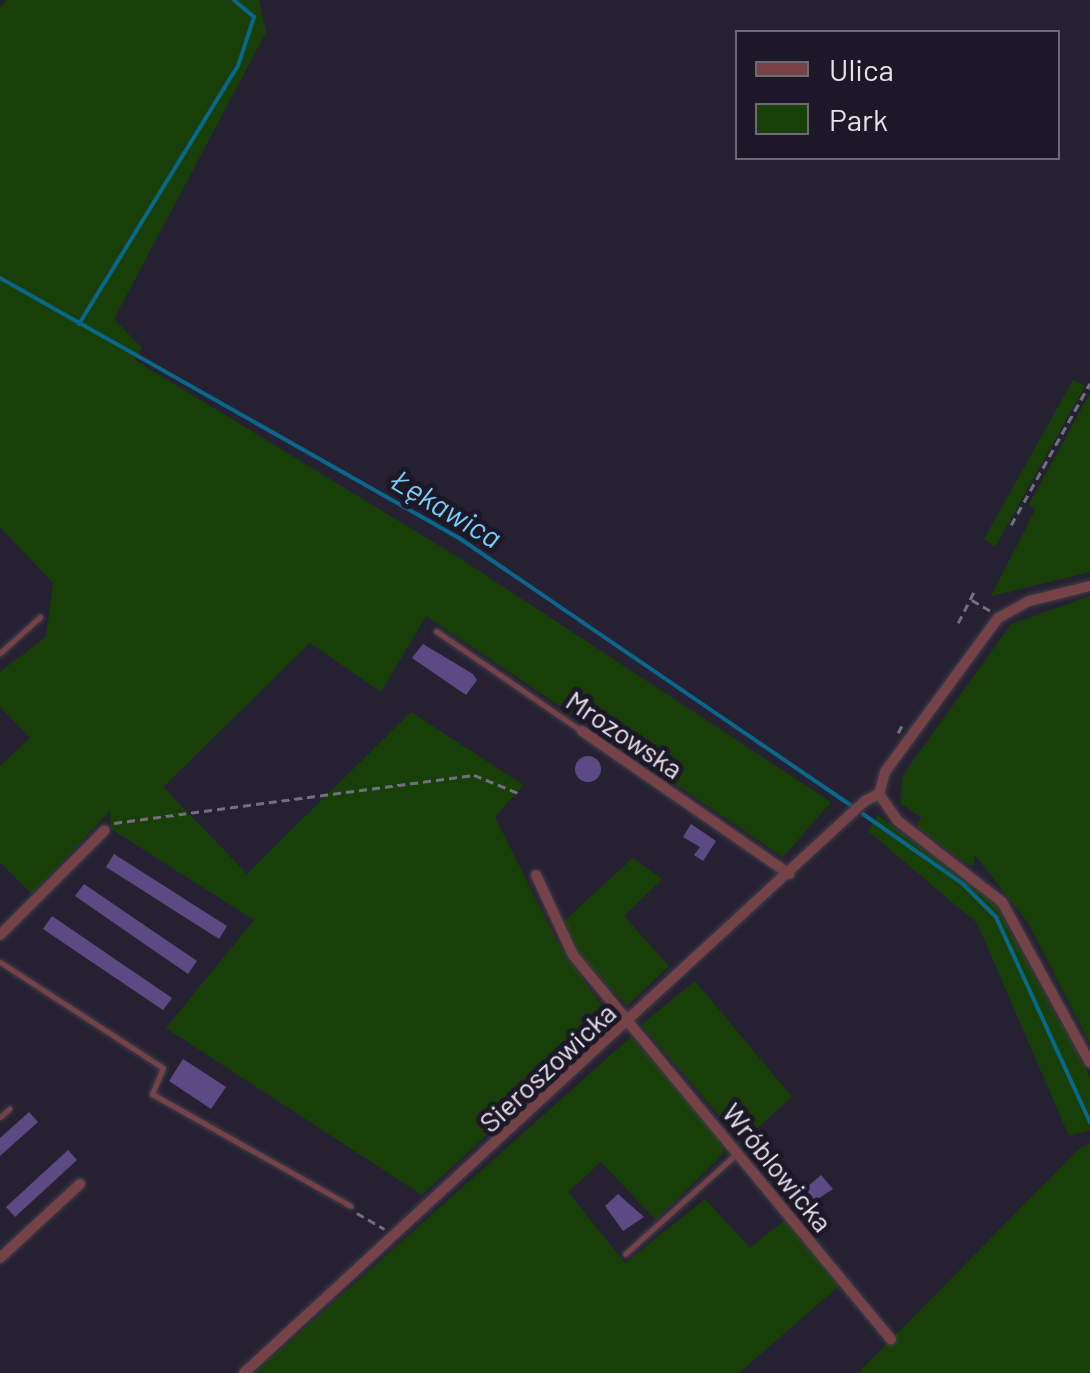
<!DOCTYPE html>
<html>
<head>
<meta charset="utf-8">
<style>
  body { margin:0 }
  #map { position:relative; width:1090px; height:1373px; overflow:hidden; background:#262132; font-family:Barlow,sans-serif }
  div>[style] { position:absolute }
  [style*='--x'] { left:calc(var(--x)*1px); top:calc(var(--y)*1px); width:calc(var(--w)*1px); rotate:calc(var(--a)*1deg) }
  .green>* { inset:0; background:#193f09 }
  .stream>* { height:4px; margin:-2px; padding:0 2px; transform-origin:2px; border-radius:2px; background:#08678b }
  .building>* { inset:0; background:#5d4a85 }
  .round { border-radius:50% }
  .path>* { height:2.5px; margin-top:-1.25px; transform-origin:0; background:repeating-linear-gradient(90deg,#736f7e 0 8px,transparent 0 13px) }
  .roads { filter:drop-shadow(0 0 2px #413c4c) drop-shadow(0 0 2px #413c4c) }
  .lane>* { height:5px; margin:-2.5px; padding:0 2.5px; transform-origin:2.5px; border-radius:2.5px; background:#754248 }
  .street>* { height:10px; margin:-5px; padding:0 5px; transform-origin:5px; border-radius:5px; background:#754248 }
  span { translate:-50% -50%; white-space:nowrap; text-align:center; line-height:1.15; -webkit-text-stroke:10px #1d1828; paint-order:stroke }
  .street-label { font-size:28px; color:#e5e2ee }
  .water-label { font-size:30px; color:#79cdf6; font-style:italic }
  .legend { position:absolute; left:735px; top:30px; width:325px; height:130px; box-sizing:border-box; background:#1d1828; border:2px solid #6d6977; margin:0; padding:12px 18px; list-style:none; font-size:30px; color:#e5e2ee }
  .legend li { display:flex; align-items:center; gap:20px; height:50px }
  .legend b { width:50px; border:2px solid #6d6977 }
</style>
</head>
<body>
<div id="map">
  <div class="green">
    <i style="clip-path:polygon(6px 0,259px 0,266px 32px,114px 319px,142px 348px,135px 360px,461px 559px,831px 802px,783px 857px,426px 616px,381px 692px,310px 643px,163px 787px,247px 874px,411px 712px,523px 785px,495px 817px,557px 941px,611px 1020px,422px 1195px,166px 1028px,254px 920px,111px 829px,110px 811px,32px 894px,0 862px,0 766px,30px 738px,0 707px,0 672px,46px 637px,53px 583px,0 527px,0 8px)"></i>
    <i style="clip-path:polygon(1073px 380px,1085px 386px,995px 547px,984px 539px)"></i>
    <i style="clip-path:polygon(1090px 393px,1090px 572px,991px 596px,1035px 510px,1029px 504px)"></i>
    <i style="clip-path:polygon(1090px 596px,1090px 1044px,1028px 923px,975px 855px,973px 866px,963px 862px,917px 827px,921px 817px,900px 803px,903px 775px,1011px 624px)"></i>
    <i style="clip-path:polygon(878px 815px,994px 901px,1090px 1076px,1090px 1130px,1069px 1136px,977px 923px,868px 831px)"></i>
    <i style="clip-path:polygon(633px 858px,662px 879px,624px 916px,669px 966px,627px 1006px,578px 954px,564px 921px)"></i>
    <i style="clip-path:polygon(695px 981px,792px 1097px,742px 1142px,641px 1025px)"></i>
    <i style="clip-path:polygon(632px 1036px,723px 1144px,723px 1154px,656px 1220px,601px 1162px,568px 1192px,625px 1263px,705px 1199px,750px 1248px,785px 1220px,840px 1285px,739px 1373px,254px 1373px)"></i>
    <i style="clip-path:polygon(1090px 1144px,1090px 1373px,858px 1373px,1081px 1147px)"></i>
  </div>
  <div class="stream">
    <i style="--x:0;--y:278;--w:528;--a:29.53"></i>
    <i style="--x:459;--y:538;--w:476;--a:34.3"></i>
    <i style="--x:79;--y:324;--w:303;--a:-58.4"></i>
    <i style="--x:238;--y:66;--w:52;--a:-71.9"></i>
    <i style="--x:254;--y:17;--w:26;--a:-140"></i>
    <i style="--x:863;--y:814;--w:122;--a:35"></i>
    <i style="--x:963;--y:884;--w:47;--a:45"></i>
    <i style="--x:996;--y:917;--w:226;--a:65.4"></i>
  </div>
  <div class="building">
    <i style="clip-path:polygon(423px 644px,473px 674px,477px 680px,466px 695px,412px 658px)"></i>
    <i class="round" style="left:575px;top:756px;width:26px;height:26px"></i>
    <i style="clip-path:polygon(691px 824px,716px 841px,703px 861px,694px 855px,700px 847px,683px 837px)"></i>
    <i style="clip-path:polygon(114px 854px,227px 926px,219px 939px,106px 867px)"></i>
    <i style="clip-path:polygon(84px 884px,197px 961px,188px 974px,75px 896px)"></i>
    <i style="clip-path:polygon(52px 916px,172px 998px,163px 1010px,43px 929px)"></i>
    <i style="clip-path:polygon(183px 1059px,226px 1087px,211px 1109px,169px 1081px)"></i>
    <i style="clip-path:polygon(29px 1112px,38px 1122px,0 1156px,0 1138px)"></i>
    <i style="clip-path:polygon(68px 1150px,77px 1160px,15px 1217px,6px 1207px)"></i>
    <i style="clip-path:polygon(821px 1175px,833px 1189px,801px 1210px,792px 1200px)"></i>
    <i style="clip-path:polygon(618px 1194px,644px 1217px,623px 1231px,605px 1206px)"></i>
  </div>
  <div class="path">
    <i style="--x:1011;--y:525;--w:162;--a:-60.9"></i>
    <i style="--x:972;--y:600;--w:22;--a:30"></i>
    <i style="--x:958;--y:623;--w:36;--a:-63"></i>
    <i style="--x:898;--y:733;--w:13;--a:-63"></i>
    <i style="--x:114;--y:823;--w:363;--a:-7.6"></i>
    <i style="--x:474;--y:775;--w:48;--a:22.2"></i>
    <i style="--x:357;--y:1213;--w:32;--a:30"></i>
  </div>
  <div class="roads">
    <div class="lane">
      <i style="--x:436;--y:631;--w:175;--a:34.5"></i>
      <i style="--x:0;--y:653;--w:54;--a:-42"></i>
      <i style="--x:0;--y:962;--w:194;--a:33"></i>
      <i style="--x:163;--y:1068;--w:28;--a:113"></i>
      <i style="--x:152;--y:1094;--w:228;--a:29.4"></i>
      <i style="--x:0;--y:1117;--w:13;--a:-42"></i>
      <i style="--x:625;--y:1254;--w:148;--a:-42"></i>
    </div>
    <div class="street">
      <i style="--x:1090;--y:586;--w:63;--a:166.2"></i>
      <i style="--x:1029;--y:601;--w:35;--a:151"></i>
      <i style="--x:998;--y:618;--w:191;--a:126.3"></i>
      <i style="--x:885;--y:772;--w:23;--a:105"></i>
      <i style="--x:879;--y:794;--w:33;--a:55"></i>
      <i style="--x:898;--y:821;--w:132;--a:37.9"></i>
      <i style="--x:1002;--y:902;--w:183;--a:61.3"></i>
      <i style="--x:582;--y:731;--w:252;--a:34.6"></i>
      <i style="--x:536;--y:875;--w:88;--a:65.2"></i>
      <i style="--x:573;--y:955;--w:499;--a:50.4"></i>
      <i style="--x:0;--y:935;--w:148;--a:-45"></i>
      <i style="--x:0;--y:1258;--w:109;--a:-42.8"></i>
      <i style="--x:244;--y:1373;--w:844;--a:-42.65"></i>
      <i style="--x:865;--y:801;--w:16;--a:-27"></i>
    </div>
  </div>
  <div class="street-label">
    <span style="left:625px;top:734px;rotate:34deg">Mrozowska</span>
    <span style="left:547px;top:1067px;rotate:-43deg">Sieroszowicka</span>
    <span style="left:778px;top:1167px;rotate:51deg">Wróblowicka</span>
  </div>
  <div class="water-label">
    <span style="left:447px;top:508px;rotate:31deg">Łękawica</span>
  </div>
  <ul class="legend">
  <li><b style="height:12px;background:#754248"></b>Ulica</li>
  <li><b style="height:28px;background:#193f09"></b>Park</li>
  </ul>
</div>
</body>
</html>
